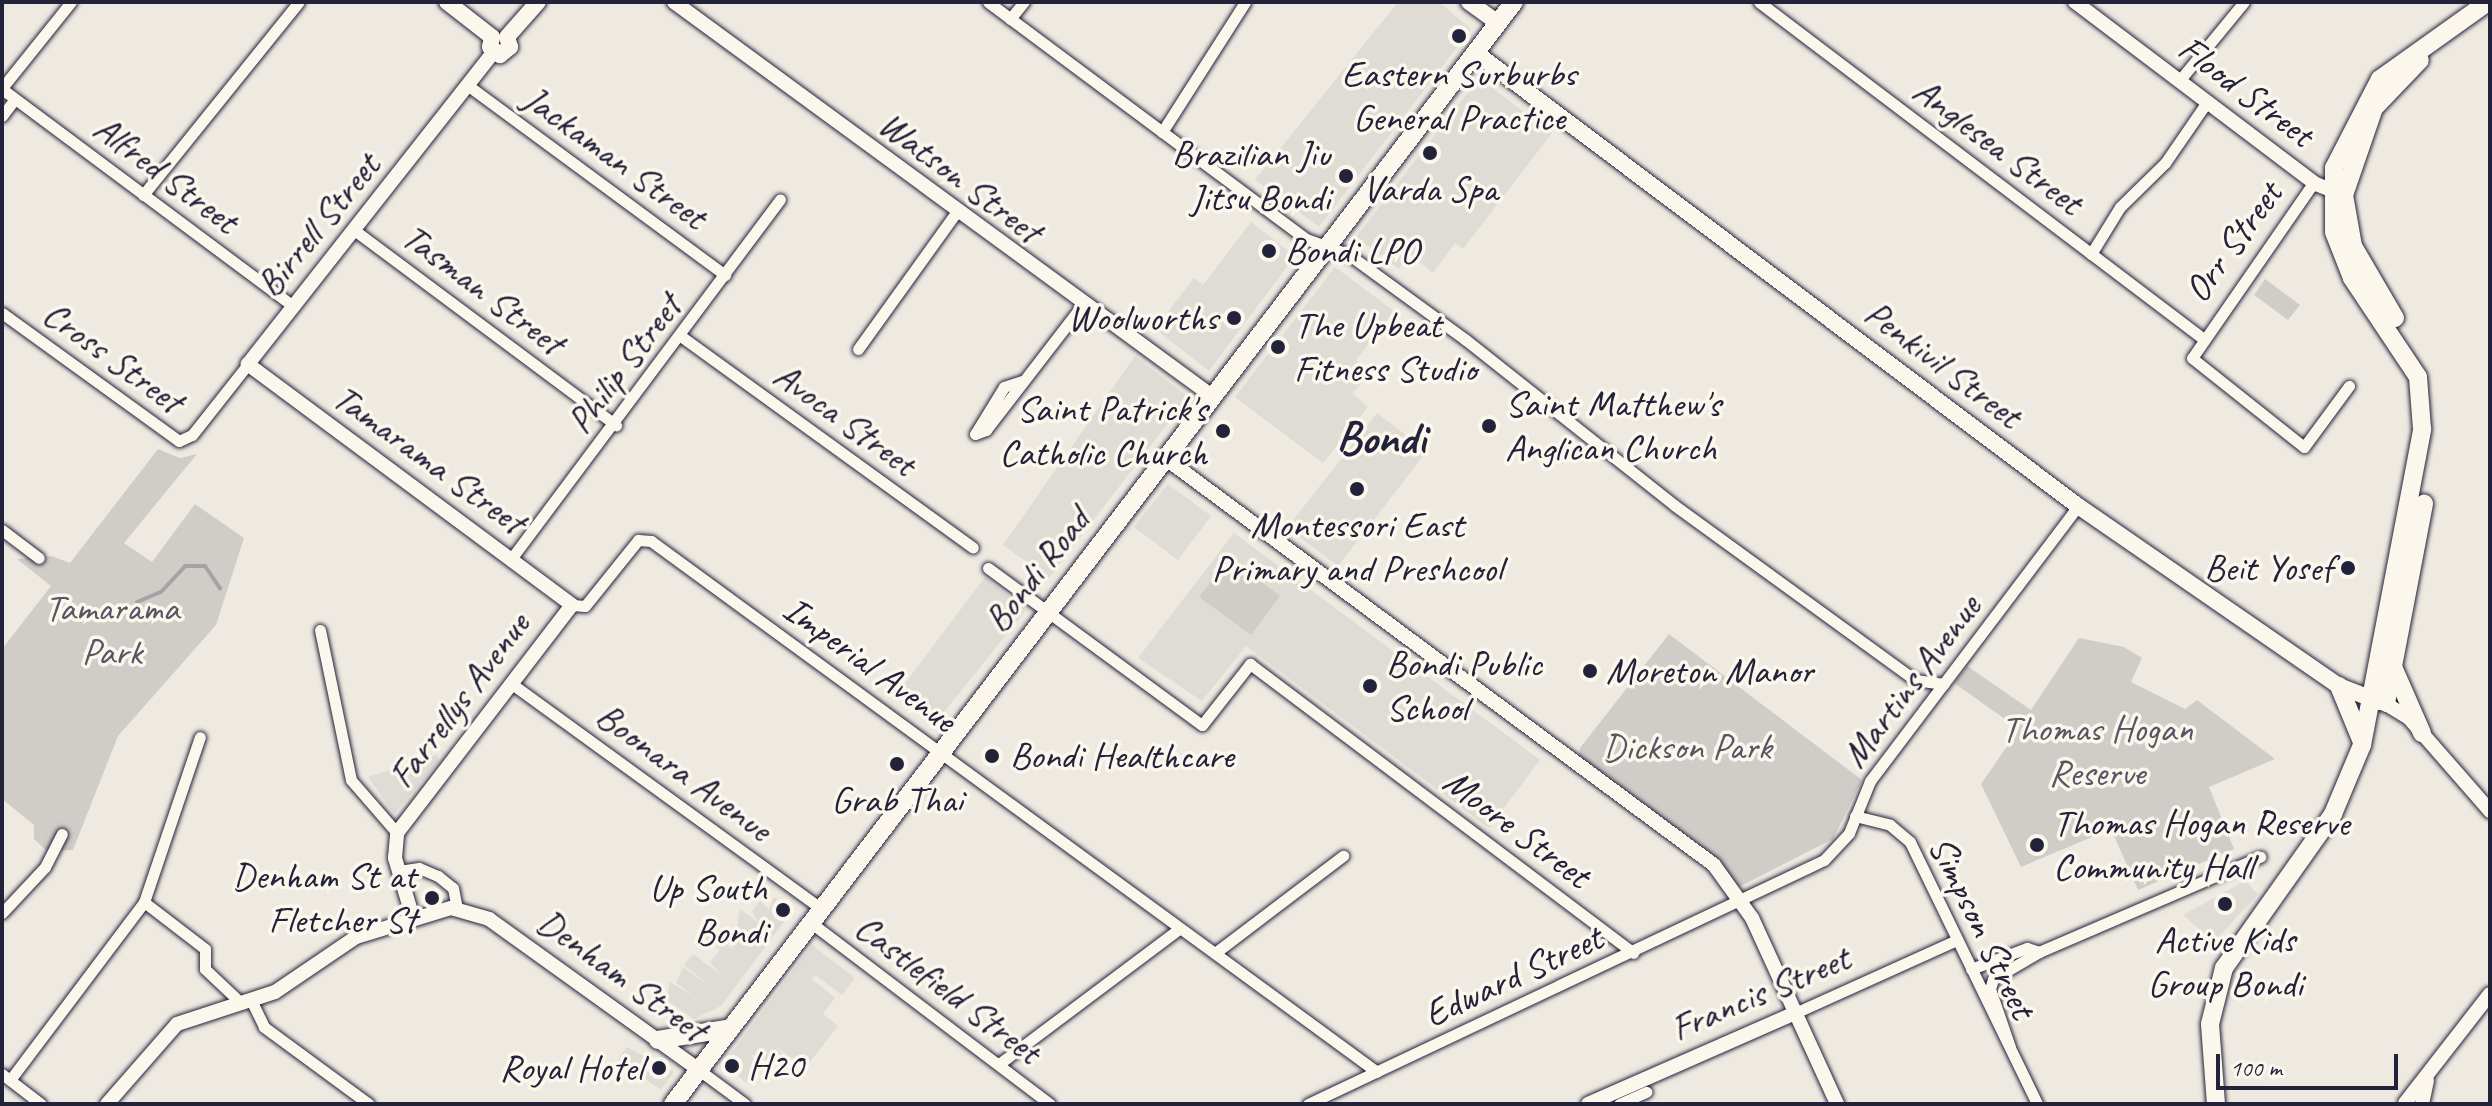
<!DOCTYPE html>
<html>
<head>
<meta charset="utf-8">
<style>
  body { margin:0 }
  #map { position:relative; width:2492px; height:1106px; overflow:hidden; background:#eeeae2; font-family:Caveat,sans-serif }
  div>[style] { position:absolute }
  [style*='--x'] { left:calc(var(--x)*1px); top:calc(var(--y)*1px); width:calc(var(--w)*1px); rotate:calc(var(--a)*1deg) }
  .built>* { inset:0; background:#dfdbd5 }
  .green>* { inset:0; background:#d0cdc9 }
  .stream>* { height:4px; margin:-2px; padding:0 2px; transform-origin:2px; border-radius:2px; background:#a6a3a7 }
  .roads { filter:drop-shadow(0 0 2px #22223b) drop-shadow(0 0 2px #22223b) }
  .minor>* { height:11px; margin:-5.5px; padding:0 5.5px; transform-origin:5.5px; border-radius:5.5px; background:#fbf7ec }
  .tertiary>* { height:14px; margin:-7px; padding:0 7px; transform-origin:7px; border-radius:7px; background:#fbf7ec }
  .secondary>* { height:16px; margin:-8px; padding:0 8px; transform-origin:8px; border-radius:8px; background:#fbf7ec }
  .primary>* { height:18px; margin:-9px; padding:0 9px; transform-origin:9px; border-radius:9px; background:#fbf7ec }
  .dots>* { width:22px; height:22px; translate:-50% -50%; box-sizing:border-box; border:4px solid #fbf7ec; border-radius:50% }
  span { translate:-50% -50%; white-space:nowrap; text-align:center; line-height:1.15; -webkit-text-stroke:7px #fbf7ec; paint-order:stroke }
  .poi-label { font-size:38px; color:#22223b }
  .right { translate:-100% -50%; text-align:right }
  .left { translate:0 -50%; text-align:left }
  .street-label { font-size:38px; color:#22223b }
  .park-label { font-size:38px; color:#565566 }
  .district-label { font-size:46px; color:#22223b; font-weight:700 }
  .frame { position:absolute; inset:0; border:4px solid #22223b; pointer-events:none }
  .scale { position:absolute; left:2216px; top:1054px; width:182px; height:36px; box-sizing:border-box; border:4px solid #22223b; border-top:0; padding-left:10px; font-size:24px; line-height:28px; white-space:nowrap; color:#22223b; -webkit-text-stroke:6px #fbf7ec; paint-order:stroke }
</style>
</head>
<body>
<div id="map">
  <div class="built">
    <i style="clip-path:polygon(1398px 2px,1439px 2px,1471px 29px,1319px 227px,1255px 180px)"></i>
    <i style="clip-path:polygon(1479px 78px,1552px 133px,1463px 249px,1455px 243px,1433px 273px,1407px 252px,1399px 269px,1356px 237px)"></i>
    <i style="clip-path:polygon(1251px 222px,1295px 256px,1209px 371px,1155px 329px,1194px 278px,1203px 285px)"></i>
    <i style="clip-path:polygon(1335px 267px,1394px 311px,1356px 360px,1370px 371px,1353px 394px,1368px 407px,1323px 463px,1235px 397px)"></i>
    <i style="clip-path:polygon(1135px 356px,1188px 397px,1049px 578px,1003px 545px)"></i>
    <i style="clip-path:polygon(1377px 413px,1427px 451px,1338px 566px,1287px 528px)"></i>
    <i style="clip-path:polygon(1168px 484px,1211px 516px,1178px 560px,1134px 527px)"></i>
    <i style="clip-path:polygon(1234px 533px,1540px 760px,1489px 828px,1246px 646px,1202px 701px,1138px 658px)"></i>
    <i style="clip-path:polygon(985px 577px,1026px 610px,936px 722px,897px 694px)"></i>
    <i style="clip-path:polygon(437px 755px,439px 762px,394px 814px,368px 777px)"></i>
    <i style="clip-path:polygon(2245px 881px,2258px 894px,2214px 942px,2183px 915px)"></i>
    <i style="clip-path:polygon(774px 897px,792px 911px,721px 1006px,694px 1019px,666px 1000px,670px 982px,697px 999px,676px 983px,683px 967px,714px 989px,684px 965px,693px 954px,723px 976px,710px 962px,720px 950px,704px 938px,709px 931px,736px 951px,727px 939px,735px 930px,747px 935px,737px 925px,740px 909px,759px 923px,752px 911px,760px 901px,769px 909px)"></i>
    <i style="clip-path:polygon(812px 945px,855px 978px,842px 995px,815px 975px,812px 979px,835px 998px,823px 1014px,838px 1026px,805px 1068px,770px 1042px,784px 1055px,777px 1064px,751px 1054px,757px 1065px,746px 1083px,724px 1063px)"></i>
    <i style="clip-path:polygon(627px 1047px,674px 1072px,661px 1090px,618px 1059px)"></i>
  </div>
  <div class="green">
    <i style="clip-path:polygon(2265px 279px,2300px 305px,2288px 320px,2254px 295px)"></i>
    <i style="clip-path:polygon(158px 449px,180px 458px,197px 454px,124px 543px,152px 562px,195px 504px,244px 538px,216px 625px,118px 736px,73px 850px,47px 851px,34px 839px,34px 825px,2px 799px,2px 649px,51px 586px,17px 559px,52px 556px,70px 563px)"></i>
    <i style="clip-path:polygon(1229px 558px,1280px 596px,1251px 635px,1199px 597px)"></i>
    <i style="clip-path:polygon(1669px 634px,1862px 780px,1833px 839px,1735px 889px,1577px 767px,1580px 748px)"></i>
    <i style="clip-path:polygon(2079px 638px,2124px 647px,2142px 658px,2131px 682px,2185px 709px,2197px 700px,2275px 759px,2209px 787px,2234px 849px,2138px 890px,2111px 829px,2021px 867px,1981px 784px,2019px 729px,1954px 683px,1967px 666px,2031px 710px)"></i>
  </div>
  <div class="stream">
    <i style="--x:137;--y:602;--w:26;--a:-23"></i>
    <i style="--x:161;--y:592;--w:35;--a:-47"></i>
    <i style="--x:185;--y:566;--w:20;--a:0"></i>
    <i style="--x:205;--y:566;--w:27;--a:56"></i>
  </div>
  <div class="roads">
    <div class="minor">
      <i style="--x:988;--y:2;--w:397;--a:36.7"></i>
      <i style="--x:1306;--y:239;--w:45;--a:19.7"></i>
      <i style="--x:1348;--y:254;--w:146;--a:36.1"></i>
      <i style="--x:1466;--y:340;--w:265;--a:38.4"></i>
      <i style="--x:1674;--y:505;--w:298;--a:36"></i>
      <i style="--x:1915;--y:680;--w:29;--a:8"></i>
      <i style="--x:1759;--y:2;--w:555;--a:37.16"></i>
      <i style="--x:1010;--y:19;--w:22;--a:-51"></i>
      <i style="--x:2179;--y:81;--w:102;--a:-50.6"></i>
      <i style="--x:470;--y:87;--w:317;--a:36.4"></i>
      <i style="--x:2;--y:88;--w:110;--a:-51.3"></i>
      <i style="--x:2;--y:89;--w:364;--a:36.7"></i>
      <i style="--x:2;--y:116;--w:21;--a:-53"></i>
      <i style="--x:1162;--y:132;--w:154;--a:-57.4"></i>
      <i style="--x:2314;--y:182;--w:214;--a:124.7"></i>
      <i style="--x:2192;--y:358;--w:143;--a:38.5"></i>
      <i style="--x:2304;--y:447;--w:76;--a:-53.6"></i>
      <i style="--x:143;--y:195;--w:248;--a:-51.1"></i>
      <i style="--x:354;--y:230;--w:327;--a:36.7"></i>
      <i style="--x:2091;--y:254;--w:55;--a:-58.3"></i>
      <i style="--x:2120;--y:207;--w:63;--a:-44.4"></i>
      <i style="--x:2165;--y:163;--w:74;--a:-55.5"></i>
      <i style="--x:2;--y:313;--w:218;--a:35.9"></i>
      <i style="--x:179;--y:441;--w:14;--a:-25"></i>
      <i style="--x:192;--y:435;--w:90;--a:-51.7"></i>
      <i style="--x:682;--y:337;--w:359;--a:35.9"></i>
      <i style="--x:858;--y:349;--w:166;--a:-54.3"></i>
      <i style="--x:1022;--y:381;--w:19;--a:162"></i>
      <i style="--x:1004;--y:387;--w:55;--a:121.7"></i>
      <i style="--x:975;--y:434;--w:12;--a:-20"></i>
      <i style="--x:986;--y:430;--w:159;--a:-52.4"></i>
      <i style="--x:2;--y:530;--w:46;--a:37.1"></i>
      <i style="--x:511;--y:559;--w:449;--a:-53.2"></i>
      <i style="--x:988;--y:568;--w:265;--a:36.3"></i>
      <i style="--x:1202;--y:725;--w:78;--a:-51.8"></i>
      <i style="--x:1250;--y:664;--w:480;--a:37"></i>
      <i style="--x:572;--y:605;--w:13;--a:4"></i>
      <i style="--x:585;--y:606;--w:85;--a:-51.2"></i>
      <i style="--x:638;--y:540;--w:13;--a:4"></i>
      <i style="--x:651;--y:541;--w:899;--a:36.18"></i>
      <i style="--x:320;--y:630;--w:153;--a:78.3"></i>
      <i style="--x:351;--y:780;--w:70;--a:49"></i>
      <i style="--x:512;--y:684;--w:381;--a:36"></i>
      <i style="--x:1855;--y:816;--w:36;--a:14"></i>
      <i style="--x:1890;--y:825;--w:26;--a:40"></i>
      <i style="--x:1910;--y:842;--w:291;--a:64.1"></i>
      <i style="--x:399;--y:871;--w:20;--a:-9"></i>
      <i style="--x:419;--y:868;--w:21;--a:23"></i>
      <i style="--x:438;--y:876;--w:19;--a:39"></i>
      <i style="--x:453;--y:888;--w:20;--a:79"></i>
      <i style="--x:144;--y:902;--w:77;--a:37.6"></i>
      <i style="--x:205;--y:949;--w:20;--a:90"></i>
      <i style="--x:205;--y:969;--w:48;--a:43.3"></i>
      <i style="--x:2;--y:913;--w:63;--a:-46.9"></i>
      <i style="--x:45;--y:867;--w:37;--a:-63"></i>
      <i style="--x:810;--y:922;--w:301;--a:37.2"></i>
      <i style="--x:1215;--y:953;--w:161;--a:-37.2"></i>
      <i style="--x:1971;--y:969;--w:60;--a:-20.6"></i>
      <i style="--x:2027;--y:948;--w:13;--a:18"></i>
      <i style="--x:251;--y:1000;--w:30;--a:64"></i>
      <i style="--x:264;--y:1027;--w:130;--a:36.3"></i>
      <i style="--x:1795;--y:1013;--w:178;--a:-24.3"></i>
      <i style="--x:2010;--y:1047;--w:61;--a:-109"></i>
      <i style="--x:1990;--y:989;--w:10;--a:-73"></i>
      <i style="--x:1993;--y:979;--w:53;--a:-30.4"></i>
      <i style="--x:2039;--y:952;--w:241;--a:-23.3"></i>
      <i style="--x:999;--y:1064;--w:226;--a:-36.9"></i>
      <i style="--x:699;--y:1070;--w:57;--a:36.5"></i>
      <i style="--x:2;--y:1074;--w:49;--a:37.6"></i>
      <i style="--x:10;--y:1080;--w:223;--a:-53"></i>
      <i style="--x:144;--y:902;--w:174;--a:-71.3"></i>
      <i style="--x:1308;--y:1104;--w:571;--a:-25.31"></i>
      <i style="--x:1824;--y:860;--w:37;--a:-47"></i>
      <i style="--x:1849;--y:833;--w:56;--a:-68"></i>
      <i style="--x:1870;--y:781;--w:345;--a:-52.9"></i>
      <i style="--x:1619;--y:1104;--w:30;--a:-24"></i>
    </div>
    <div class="tertiary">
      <i style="--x:674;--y:2;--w:667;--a:36.22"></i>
      <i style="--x:2075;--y:2;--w:302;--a:37.1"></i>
      <i style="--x:2316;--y:184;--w:29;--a:22"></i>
      <i style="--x:1165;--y:458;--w:683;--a:36.55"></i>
      <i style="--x:1714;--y:865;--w:65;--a:54.4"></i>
      <i style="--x:1752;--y:918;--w:205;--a:65.4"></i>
      <i style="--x:2386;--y:704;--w:26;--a:31"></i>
      <i style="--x:2408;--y:717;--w:125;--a:48.9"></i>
      <i style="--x:413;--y:918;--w:63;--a:-106.7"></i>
      <i style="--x:395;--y:858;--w:25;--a:-85"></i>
      <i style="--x:397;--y:833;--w:287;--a:-52.5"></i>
      <i style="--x:572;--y:605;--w:404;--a:-143.4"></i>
      <i style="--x:248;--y:364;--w:396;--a:-51.8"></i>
      <i style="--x:2405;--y:1103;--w:138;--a:-52.1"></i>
      <i style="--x:107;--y:1104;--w:106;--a:-48.8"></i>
      <i style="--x:177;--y:1024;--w:103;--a:-18.1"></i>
      <i style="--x:275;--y:992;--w:98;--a:-34.2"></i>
      <i style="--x:356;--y:937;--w:99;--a:-17"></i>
      <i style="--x:451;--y:908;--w:40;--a:16"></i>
      <i style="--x:489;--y:919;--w:259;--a:35.7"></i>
      <i style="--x:1588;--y:1104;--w:226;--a:-23.7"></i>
      <i style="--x:2422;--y:1104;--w:24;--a:-78"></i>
    </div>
    <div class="secondary">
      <i style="--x:447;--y:2;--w:57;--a:37.9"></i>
      <i style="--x:1469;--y:2;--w:36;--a:36"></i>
      <i style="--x:492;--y:37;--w:10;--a:101"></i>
      <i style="--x:490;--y:47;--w:13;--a:39"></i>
      <i style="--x:500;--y:55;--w:13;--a:-39"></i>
      <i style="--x:510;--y:47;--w:10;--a:-107"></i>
      <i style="--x:507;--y:37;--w:47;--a:-48.5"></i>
      <i style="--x:1476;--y:53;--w:753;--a:36.96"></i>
      <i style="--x:2078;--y:506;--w:317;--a:34.6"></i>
      <i style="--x:2339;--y:686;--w:44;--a:21.3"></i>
    </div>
    <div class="primary">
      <i style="--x:2395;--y:318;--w:83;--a:-120.3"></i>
      <i style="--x:2353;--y:246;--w:52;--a:-100"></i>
      <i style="--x:2344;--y:195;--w:92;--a:-71"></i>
      <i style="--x:2374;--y:108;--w:66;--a:-46.2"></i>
      <i style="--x:2394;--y:669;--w:70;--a:66.4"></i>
      <i style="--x:2339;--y:686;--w:61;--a:67.7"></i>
      <i style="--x:2386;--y:703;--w:203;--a:-79.2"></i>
      <i style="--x:658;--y:1040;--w:74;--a:-9.3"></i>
      <i style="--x:673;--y:1104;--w:1386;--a:-52.65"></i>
      <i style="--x:2216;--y:1104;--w:80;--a:-94.3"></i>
      <i style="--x:2210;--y:1024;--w:58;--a:-76"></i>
      <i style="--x:2224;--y:968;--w:189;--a:-54.7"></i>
      <i style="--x:2333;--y:814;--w:75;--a:-67.2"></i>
      <i style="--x:2362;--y:745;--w:322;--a:-79.2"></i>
      <i style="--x:2422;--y:429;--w:52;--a:-94.4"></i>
      <i style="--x:2418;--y:377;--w:119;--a:-123.7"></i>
      <i style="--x:2352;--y:278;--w:49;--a:-111.4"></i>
      <i style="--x:2334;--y:232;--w:64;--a:-90"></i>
      <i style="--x:2334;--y:168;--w:100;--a:-62.7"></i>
      <i style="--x:2380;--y:79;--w:133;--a:-35.5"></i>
    </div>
  </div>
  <div class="dots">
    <i style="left:1459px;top:36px;background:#22223b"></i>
    <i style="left:1430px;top:153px;background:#22223b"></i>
    <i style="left:1346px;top:176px;background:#22223b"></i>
    <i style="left:1269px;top:251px;background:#22223b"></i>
    <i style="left:1234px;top:318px;background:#22223b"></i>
    <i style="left:1278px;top:347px;background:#22223b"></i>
    <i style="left:1489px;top:426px;background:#22223b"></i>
    <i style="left:1223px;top:431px;background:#22223b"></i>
    <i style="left:1357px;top:489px;background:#22223b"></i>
    <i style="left:2348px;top:568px;background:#22223b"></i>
    <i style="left:1590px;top:671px;background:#22223b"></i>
    <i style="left:1370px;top:686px;background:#22223b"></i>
    <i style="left:992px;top:756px;background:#22223b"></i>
    <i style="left:897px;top:764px;background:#22223b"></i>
    <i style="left:2037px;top:845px;background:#22223b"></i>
    <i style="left:432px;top:898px;background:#22223b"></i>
    <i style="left:2225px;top:904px;background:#22223b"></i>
    <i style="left:783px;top:910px;background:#22223b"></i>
    <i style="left:732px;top:1066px;background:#22223b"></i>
    <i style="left:659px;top:1068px;background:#22223b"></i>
  </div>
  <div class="poi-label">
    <span style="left:1459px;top:96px">Eastern Surburbs<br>General Practice</span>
    <span class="right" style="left:1330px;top:176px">Brazilian Jiu<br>Jitsu Bondi</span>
    <span style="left:1430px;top:189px">Varda Spa</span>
    <span class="left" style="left:1285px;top:251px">Bondi LPO</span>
    <span class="right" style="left:1218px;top:318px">Woolworths</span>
    <span class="left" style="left:1294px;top:347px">The Upbeat<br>Fitness Studio</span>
    <span class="left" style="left:1505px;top:426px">Saint Matthew's<br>Anglican Church</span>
    <span class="right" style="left:1207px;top:431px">Saint Patrick's<br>Catholic Church</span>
    <span style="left:1357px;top:547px">Montessori East<br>Primary and Preshcool</span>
    <span class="right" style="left:2332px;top:568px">Beit Yosef</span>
    <span class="left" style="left:1386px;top:686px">Bondi Public<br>School</span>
    <span class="left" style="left:1606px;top:671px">Moreton Manor</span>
    <span class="left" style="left:1010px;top:756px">Bondi Healthcare</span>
    <span style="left:897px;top:800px">Grab Thai</span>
    <span class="left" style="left:2053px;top:845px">Thomas Hogan Reserve<br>Community Hall</span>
    <span class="right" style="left:416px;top:898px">Denham St at<br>Fletcher St</span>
    <span class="right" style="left:767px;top:910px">Up South<br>Bondi</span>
    <span style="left:2225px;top:962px">Active Kids<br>Group Bondi</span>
    <span class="left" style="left:748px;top:1066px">H20</span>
    <span class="right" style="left:643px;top:1068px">Royal Hotel</span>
  </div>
  <div class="street-label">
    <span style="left:2246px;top:91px;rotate:37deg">Flood Street</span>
    <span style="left:1998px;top:146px;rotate:37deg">Anglesea Street</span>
    <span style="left:615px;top:157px;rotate:36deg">Jackaman Street</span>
    <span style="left:166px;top:174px;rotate:37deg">Alfred Street</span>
    <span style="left:960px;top:177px;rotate:37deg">Watson Street</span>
    <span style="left:318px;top:225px;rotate:-51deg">Birrell Street</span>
    <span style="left:2233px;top:242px;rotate:-54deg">Orr Street</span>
    <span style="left:483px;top:289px;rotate:37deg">Tasman Street</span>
    <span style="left:113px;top:357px;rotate:36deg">Cross Street</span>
    <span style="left:624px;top:364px;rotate:-53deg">Philip Street</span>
    <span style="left:1943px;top:364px;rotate:37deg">Penkivil Street</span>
    <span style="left:845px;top:419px;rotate:36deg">Avoca Street</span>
    <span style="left:429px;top:459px;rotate:36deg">Tamarama Street</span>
    <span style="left:1037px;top:570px;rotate:-52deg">Bondi Road</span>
    <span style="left:870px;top:664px;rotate:36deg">Imperial Avenue</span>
    <span style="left:1911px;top:681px;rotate:-53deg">Martins Avenue</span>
    <span style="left:459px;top:700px;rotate:-53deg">Farrellys Avenue</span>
    <span style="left:684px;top:772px;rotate:36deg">Boonara Avenue</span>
    <span style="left:1517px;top:828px;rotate:37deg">Moore Street</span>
    <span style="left:1982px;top:927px;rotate:64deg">Simpson Street</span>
    <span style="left:622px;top:975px;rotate:36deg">Denham Street</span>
    <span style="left:1513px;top:976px;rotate:-25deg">Edward Street</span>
    <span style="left:948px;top:989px;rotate:37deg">Castlefield Street</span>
    <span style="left:1760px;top:993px;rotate:-23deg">Francis Street</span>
  </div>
  <div class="park-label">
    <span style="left:112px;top:630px">Tamarama<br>Park</span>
    <span style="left:2097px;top:751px">Thomas Hogan<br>Reserve</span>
    <span style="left:1687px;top:747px">Dickson Park</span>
  </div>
  <div class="district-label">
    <span style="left:1381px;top:438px">Bondi</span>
  </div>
  <div class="frame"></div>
  <div class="scale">100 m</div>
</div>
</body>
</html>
